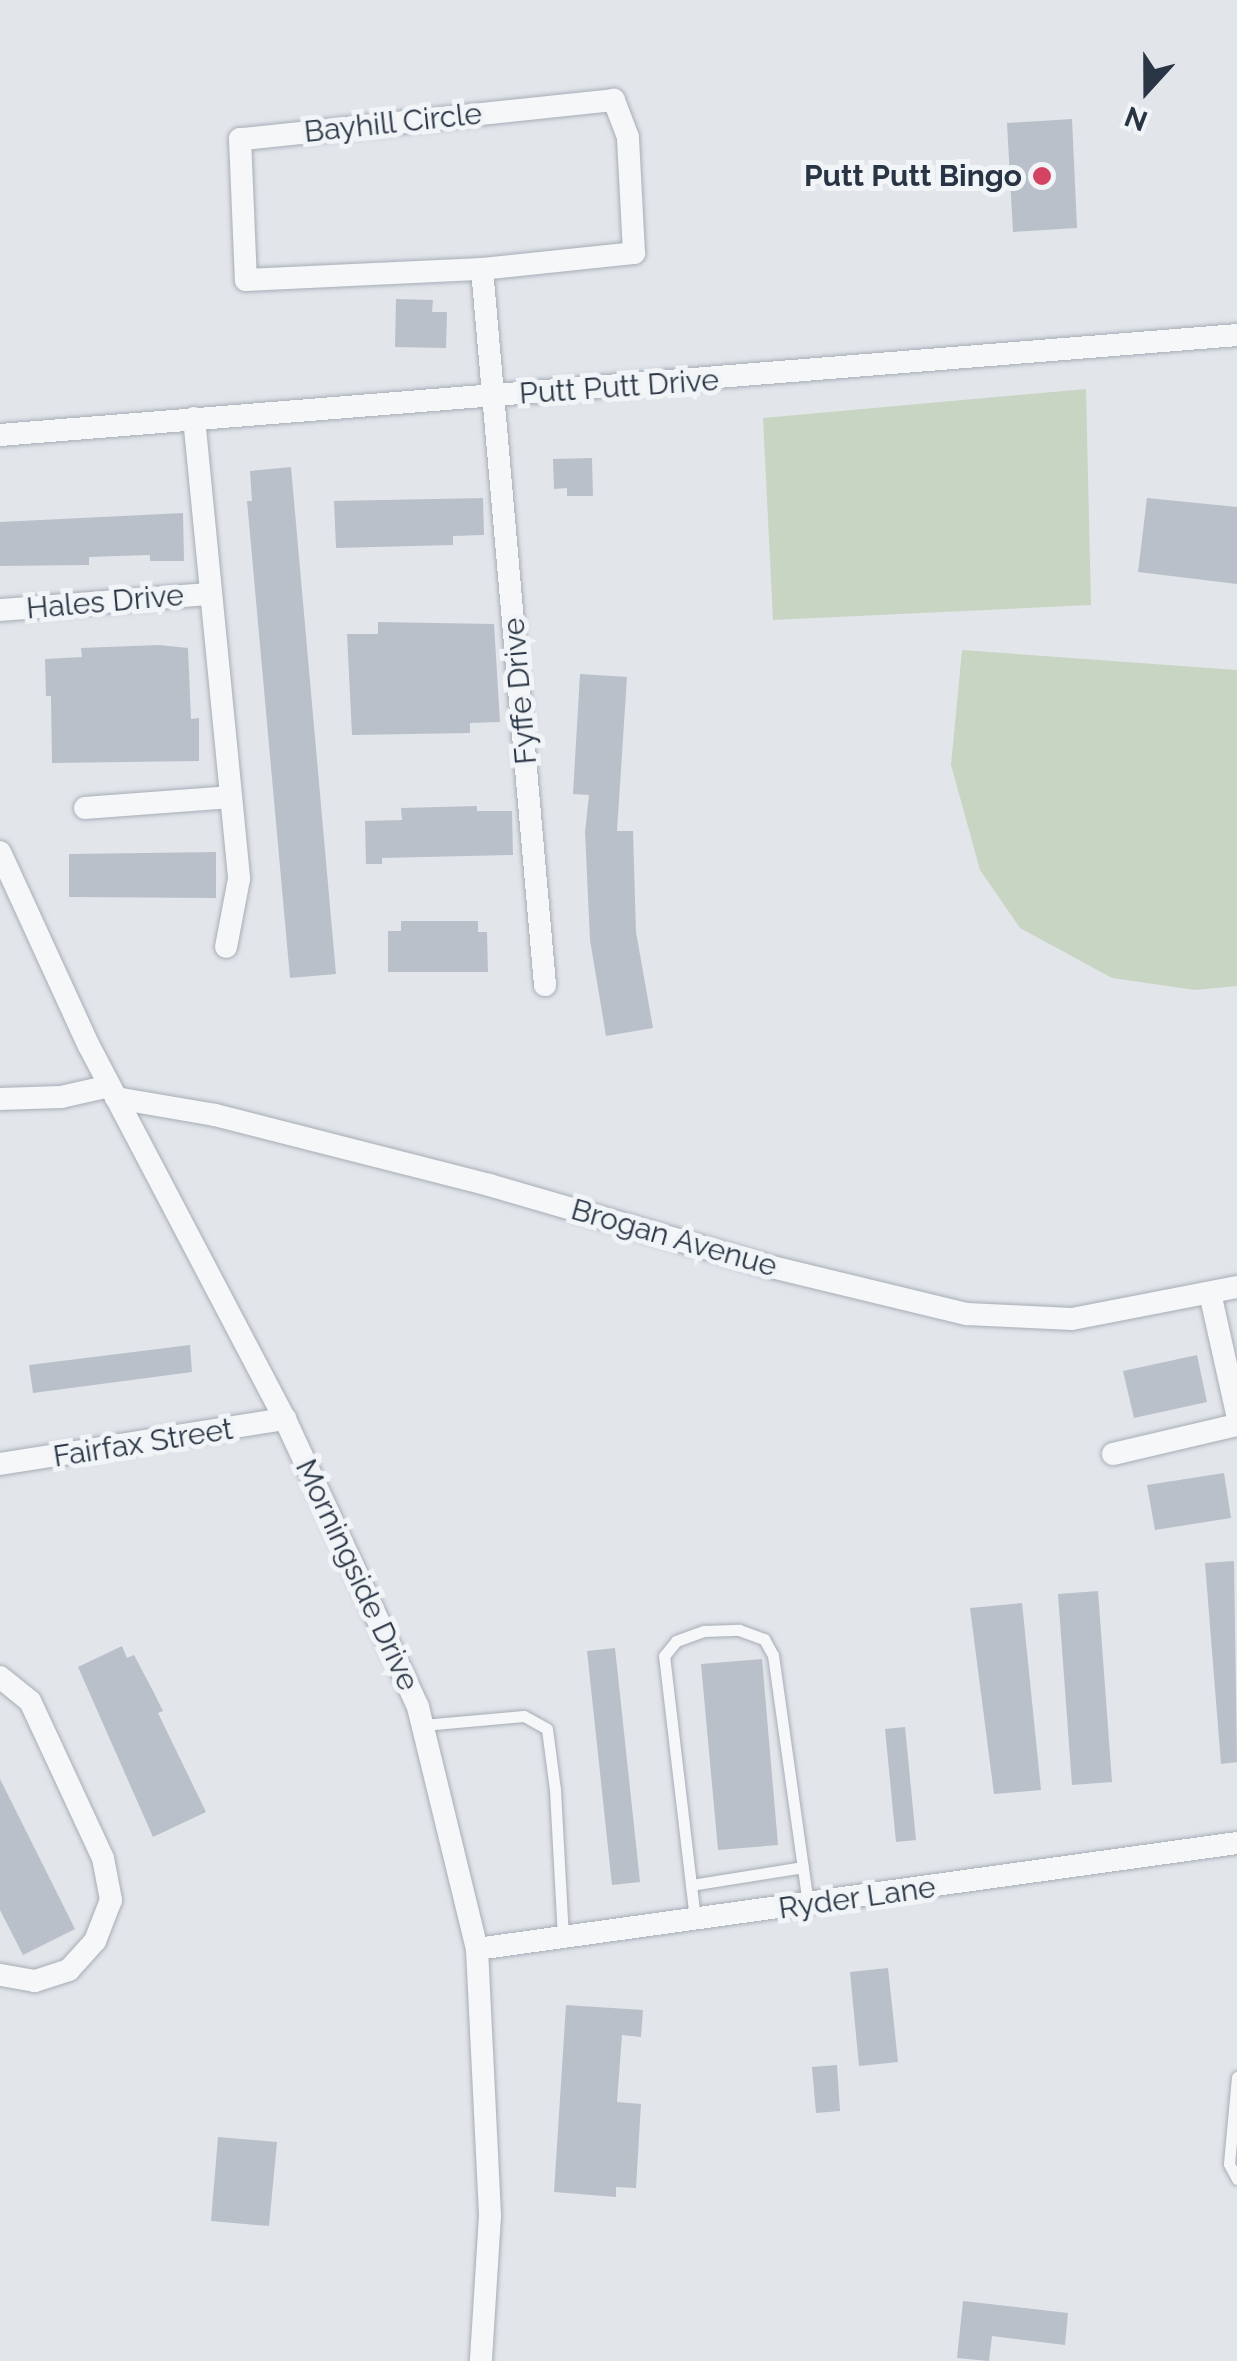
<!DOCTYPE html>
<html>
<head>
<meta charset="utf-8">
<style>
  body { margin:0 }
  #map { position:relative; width:1237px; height:2361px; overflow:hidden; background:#e2e6eb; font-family:Raleway,sans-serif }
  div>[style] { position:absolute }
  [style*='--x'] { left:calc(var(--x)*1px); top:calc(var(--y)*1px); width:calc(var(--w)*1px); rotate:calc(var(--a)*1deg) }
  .green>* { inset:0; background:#c9d5c3 }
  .building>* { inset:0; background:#b9c0c9 }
  .roads { filter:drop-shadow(0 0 2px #a7adb6) drop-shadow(0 0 2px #a7adb6) }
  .service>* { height:11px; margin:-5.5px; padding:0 5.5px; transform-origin:5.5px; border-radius:5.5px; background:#f5f7f9 }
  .minor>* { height:22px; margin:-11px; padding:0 11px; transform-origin:11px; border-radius:11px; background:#f5f7f9 }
  .dots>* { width:28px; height:28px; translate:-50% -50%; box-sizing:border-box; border:5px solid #f2f5f8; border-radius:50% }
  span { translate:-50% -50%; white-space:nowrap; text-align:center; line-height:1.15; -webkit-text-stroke:10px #f2f5f8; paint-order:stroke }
  .street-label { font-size:30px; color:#293544 }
  .poi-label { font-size:30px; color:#293544; font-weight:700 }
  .right { translate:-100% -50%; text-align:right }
  .north { position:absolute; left:1097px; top:40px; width:100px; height:100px; -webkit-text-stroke:8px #f2f5f8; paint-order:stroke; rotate:201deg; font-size:28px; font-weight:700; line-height:40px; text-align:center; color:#293544 }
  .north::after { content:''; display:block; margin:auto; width:35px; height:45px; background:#293544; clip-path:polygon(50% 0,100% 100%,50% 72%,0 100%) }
</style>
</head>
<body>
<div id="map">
  <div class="green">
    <i style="clip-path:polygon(1086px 389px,1091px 605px,773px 620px,763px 418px)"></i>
    <i style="clip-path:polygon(962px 650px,1237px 670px,1237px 986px,1195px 990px,1112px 978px,1020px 928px,980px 870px,951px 765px)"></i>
  </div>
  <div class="building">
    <i style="clip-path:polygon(1072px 119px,1077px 228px,1013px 232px,1007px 123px)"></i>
    <i style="clip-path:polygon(396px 299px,433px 300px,432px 312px,447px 312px,446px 348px,395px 347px)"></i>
    <i style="clip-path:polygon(592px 458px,593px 496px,567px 496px,567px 488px,554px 489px,553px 459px)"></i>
    <i style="clip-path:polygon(291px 467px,336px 974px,290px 978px,247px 501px,252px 501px,250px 471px)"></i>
    <i style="clip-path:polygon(483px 498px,484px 535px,453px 536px,453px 545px,336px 548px,334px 501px)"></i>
    <i style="clip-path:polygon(1147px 498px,1237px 507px,1237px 584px,1138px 572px)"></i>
    <i style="clip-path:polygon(183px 513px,184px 561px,150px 561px,150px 555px,89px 557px,89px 565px,0 566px,0 522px)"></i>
    <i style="clip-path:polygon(378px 622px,494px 624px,500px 722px,470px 723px,470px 733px,352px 735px,347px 634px,378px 634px)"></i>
    <i style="clip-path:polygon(159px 645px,188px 648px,191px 719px,199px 718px,199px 761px,52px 763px,51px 696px,46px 696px,45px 659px,82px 657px,81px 648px)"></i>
    <i style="clip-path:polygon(580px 674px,627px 677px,617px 831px,633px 831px,636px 932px,653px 1028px,606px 1036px,590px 940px,585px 832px,589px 795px,573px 794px)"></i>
    <i style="clip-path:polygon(477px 806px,477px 811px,512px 811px,513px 855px,382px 858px,382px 864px,366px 864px,365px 821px,402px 820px,401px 808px)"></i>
    <i style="clip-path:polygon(216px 852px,216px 898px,69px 897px,69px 854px)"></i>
    <i style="clip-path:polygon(401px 921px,478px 921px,478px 932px,487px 932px,488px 972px,388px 972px,388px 931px,401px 931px)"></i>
    <i style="clip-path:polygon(190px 1345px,192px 1372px,33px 1393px,29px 1365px)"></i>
    <i style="clip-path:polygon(1197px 1355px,1207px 1402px,1134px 1418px,1123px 1371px)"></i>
    <i style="clip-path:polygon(1224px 1473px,1231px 1518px,1155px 1530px,1147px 1485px)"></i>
    <i style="clip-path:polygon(1234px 1561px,1237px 1762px,1221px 1764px,1205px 1563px)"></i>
    <i style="clip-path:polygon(1098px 1591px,1112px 1782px,1072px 1785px,1058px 1594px)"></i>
    <i style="clip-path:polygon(1022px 1603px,1041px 1790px,994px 1794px,970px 1608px)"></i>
    <i style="clip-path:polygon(122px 1646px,127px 1658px,134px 1655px,153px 1691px,163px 1711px,158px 1713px,206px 1812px,153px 1837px,78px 1667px)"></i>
    <i style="clip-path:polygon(615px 1648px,640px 1882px,612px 1885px,587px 1651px)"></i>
    <i style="clip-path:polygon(762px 1659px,778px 1845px,718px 1850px,701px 1664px)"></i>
    <i style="clip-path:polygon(905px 1727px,916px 1840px,896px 1842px,885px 1729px)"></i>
    <i style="clip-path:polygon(0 1779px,75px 1929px,23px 1955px,0 1910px)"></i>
    <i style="clip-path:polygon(888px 1968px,898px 2062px,859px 2066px,850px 1972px)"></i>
    <i style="clip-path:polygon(566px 2005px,643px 2010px,641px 2037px,622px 2035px,617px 2102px,641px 2104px,636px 2188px,616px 2187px,616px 2197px,554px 2192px)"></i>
    <i style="clip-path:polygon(837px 2065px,840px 2111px,816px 2113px,812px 2067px)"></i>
    <i style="clip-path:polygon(218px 2137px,277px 2142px,269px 2226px,211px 2221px)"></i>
    <i style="clip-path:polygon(963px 2301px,1068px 2313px,1065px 2345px,992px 2336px,989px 2361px,957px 2358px)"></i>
  </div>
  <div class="roads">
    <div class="service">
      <i style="--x:423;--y:1725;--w:101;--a:-5.1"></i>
      <i style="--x:524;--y:1716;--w:26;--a:29"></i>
      <i style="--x:547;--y:1729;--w:62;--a:82.5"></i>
      <i style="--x:555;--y:1790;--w:148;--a:86.9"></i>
      <i style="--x:691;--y:1885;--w:113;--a:-9.1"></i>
      <i style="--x:695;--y:1919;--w:265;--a:-96.7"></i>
      <i style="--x:664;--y:1656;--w:19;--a:-51"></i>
      <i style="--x:676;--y:1641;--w:30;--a:-20"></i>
      <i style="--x:704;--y:1631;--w:35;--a:-2"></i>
      <i style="--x:739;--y:1630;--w:27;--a:20"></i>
      <i style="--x:764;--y:1639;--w:18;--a:61"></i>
      <i style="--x:773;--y:1655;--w:252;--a:82"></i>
      <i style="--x:1237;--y:2077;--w:87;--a:95.3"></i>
      <i style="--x:1229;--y:2164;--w:17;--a:62"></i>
    </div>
    <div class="minor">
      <i style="--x:482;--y:269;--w:153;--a:-6"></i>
      <i style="--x:634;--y:253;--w:116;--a:-93"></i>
      <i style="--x:628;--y:137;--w:40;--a:-111"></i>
      <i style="--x:614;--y:100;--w:376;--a:174"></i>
      <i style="--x:240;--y:139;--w:141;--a:87.6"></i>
      <i style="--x:246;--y:280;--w:236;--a:-2.7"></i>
      <i style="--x:482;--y:269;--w:719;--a:84.97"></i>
      <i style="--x:194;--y:418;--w:463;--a:84.4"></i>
      <i style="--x:239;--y:879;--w:69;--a:100.8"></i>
      <i style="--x:0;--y:435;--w:1241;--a:-4.62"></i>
      <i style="--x:0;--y:610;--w:211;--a:-4.4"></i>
      <i style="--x:85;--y:808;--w:146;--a:-4.3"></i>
      <i style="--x:0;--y:852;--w:213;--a:65.4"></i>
      <i style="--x:89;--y:1046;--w:421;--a:62.3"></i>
      <i style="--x:285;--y:1419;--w:317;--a:65.2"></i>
      <i style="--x:418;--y:1707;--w:249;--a:76.3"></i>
      <i style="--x:477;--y:1949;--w:267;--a:87.2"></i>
      <i style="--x:490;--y:2216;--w:145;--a:93.6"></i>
      <i style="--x:116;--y:1098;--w:100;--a:9.7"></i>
      <i style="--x:215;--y:1115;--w:283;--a:14.3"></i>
      <i style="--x:489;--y:1185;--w:295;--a:16.2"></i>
      <i style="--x:772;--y:1267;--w:201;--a:13.6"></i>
      <i style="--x:967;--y:1314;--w:105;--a:2.7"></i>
      <i style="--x:1072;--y:1319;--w:168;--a:-11"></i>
      <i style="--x:0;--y:1099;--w:61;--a:-1.9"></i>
      <i style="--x:61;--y:1097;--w:50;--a:-12.7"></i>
      <i style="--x:1210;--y:1293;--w:124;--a:77.4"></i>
      <i style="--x:1113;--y:1454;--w:127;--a:-13.2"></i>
      <i style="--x:0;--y:1464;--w:289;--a:-9"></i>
      <i style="--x:0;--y:1677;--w:38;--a:39"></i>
      <i style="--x:30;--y:1701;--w:173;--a:65.1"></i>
      <i style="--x:103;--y:1858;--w:43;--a:79.2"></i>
      <i style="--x:111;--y:1900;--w:44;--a:111.3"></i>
      <i style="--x:95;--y:1941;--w:39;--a:132"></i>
      <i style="--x:69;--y:1970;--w:36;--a:162"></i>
      <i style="--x:35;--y:1981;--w:36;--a:-170"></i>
      <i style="--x:477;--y:1949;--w:767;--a:-7.94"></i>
    </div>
  </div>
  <div class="dots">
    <i style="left:1042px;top:176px;background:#d44364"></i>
  </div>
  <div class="street-label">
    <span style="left:393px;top:123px;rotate:-6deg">Bayhill Circle</span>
    <span style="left:619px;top:387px;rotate:-4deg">Putt Putt Drive</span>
    <span style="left:105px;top:602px;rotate:-5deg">Hales Drive</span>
    <span style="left:520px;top:691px;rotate:-95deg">Fyffe Drive</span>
    <span style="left:674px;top:1238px;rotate:16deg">Brogan Avenue</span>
    <span style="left:143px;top:1443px;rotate:-9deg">Fairfax Street</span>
    <span style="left:357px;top:1575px;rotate:65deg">Morningside Drive</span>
    <span style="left:857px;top:1898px;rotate:-8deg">Ryder Lane</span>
  </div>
  <div class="poi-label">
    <span class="right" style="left:1022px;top:176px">Putt Putt Bingo</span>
  </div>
  <div class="north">N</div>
</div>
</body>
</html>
